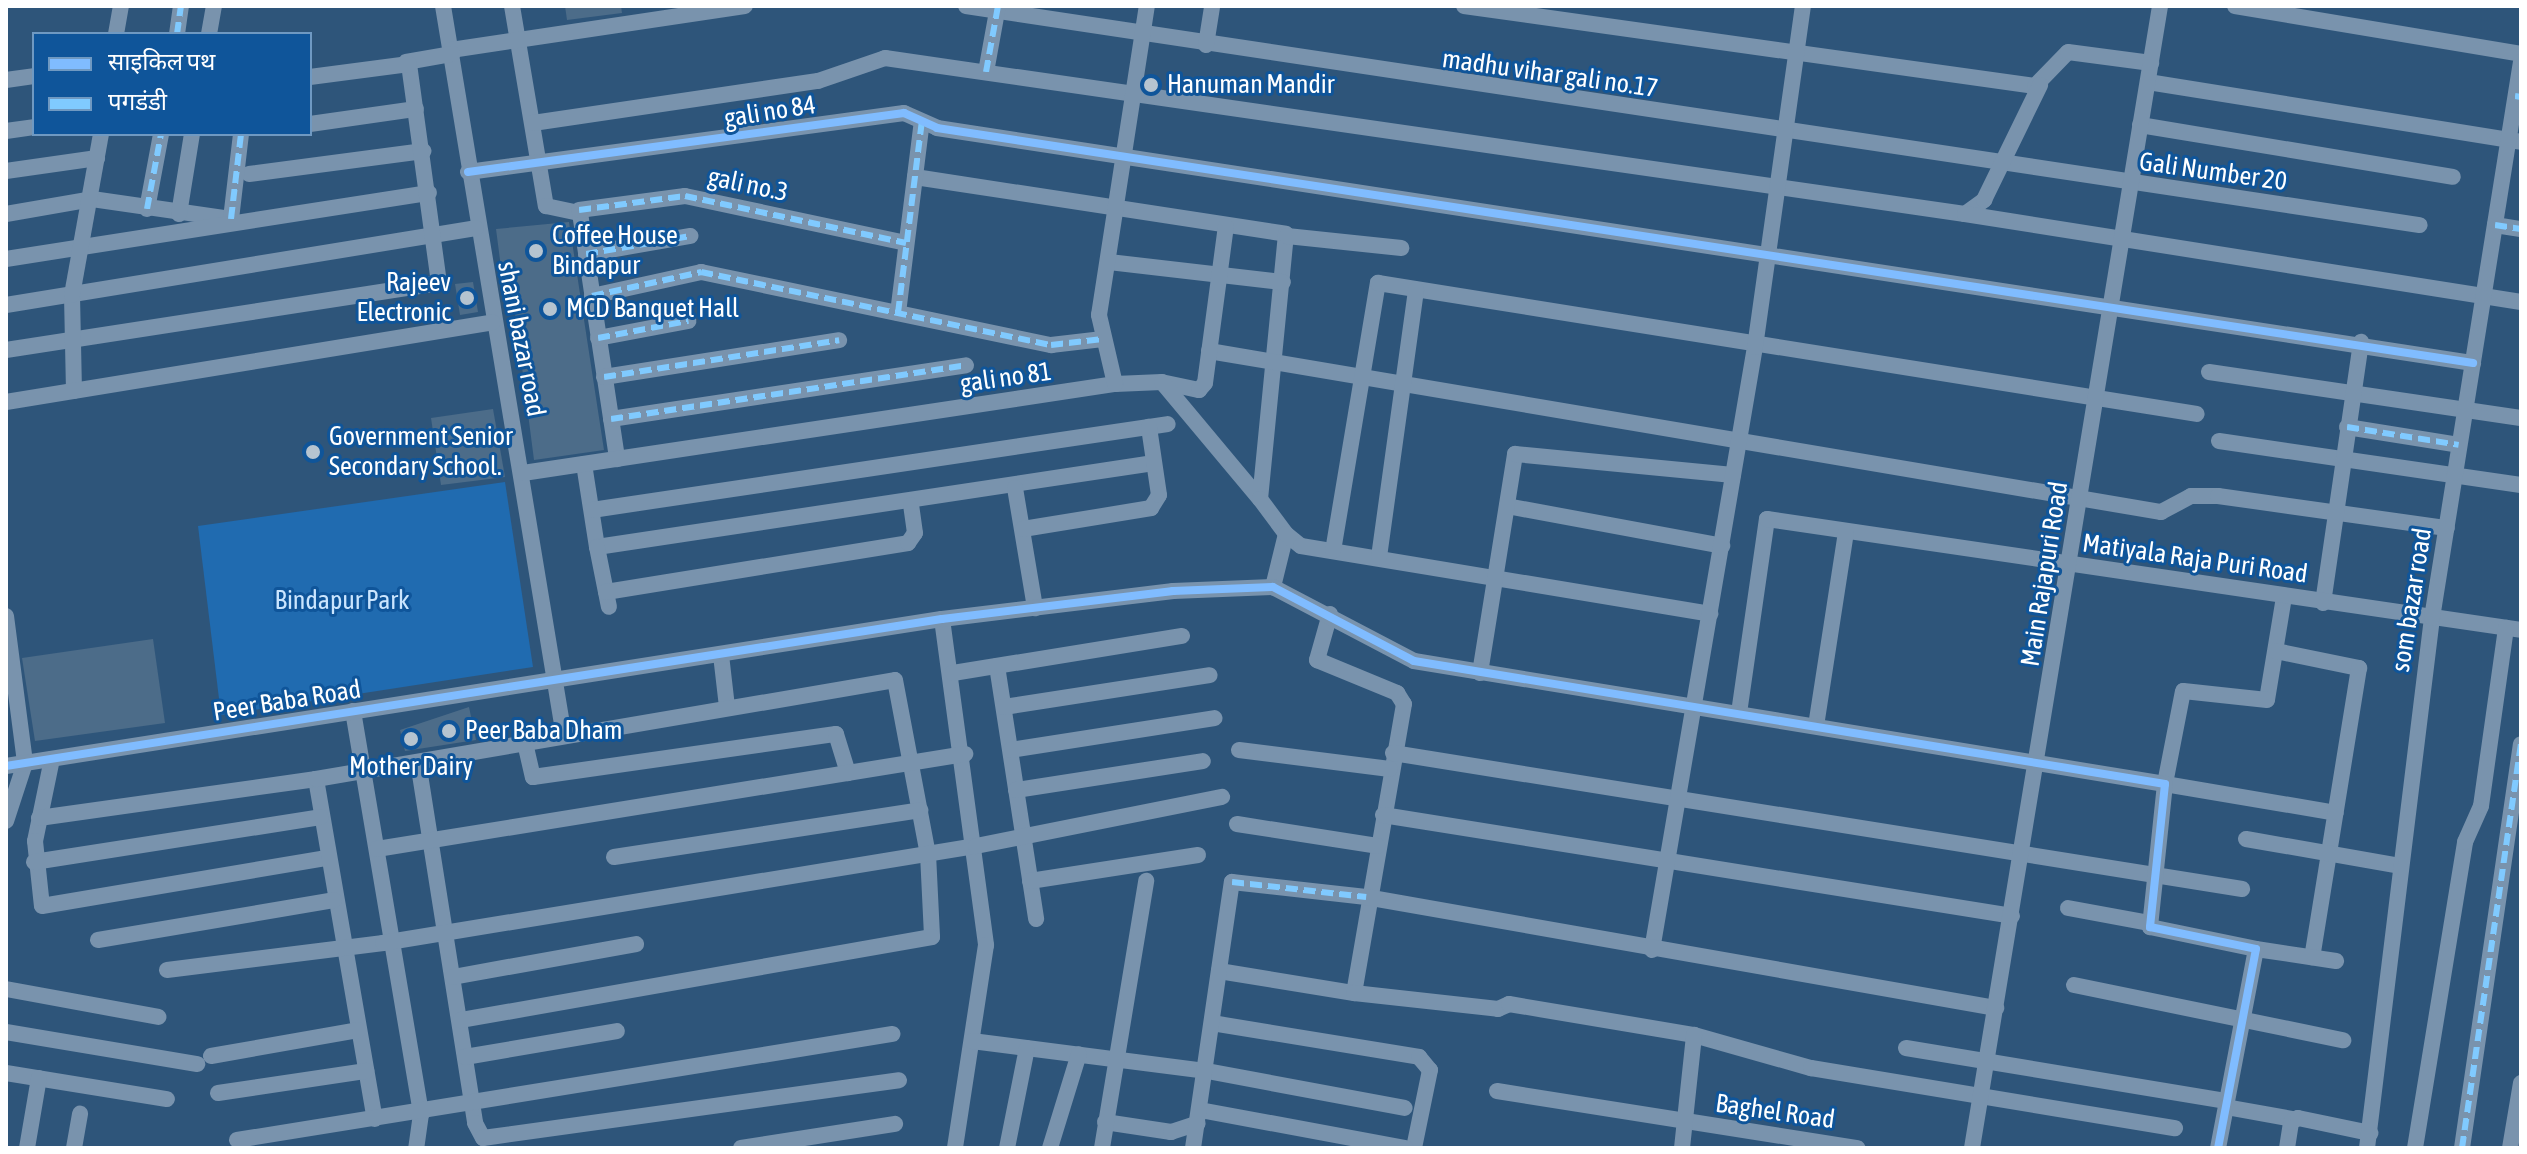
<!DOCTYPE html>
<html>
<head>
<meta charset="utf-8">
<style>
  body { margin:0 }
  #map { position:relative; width:2527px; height:1154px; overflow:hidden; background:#2e557a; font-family:"Asap Condensed","Noto Sans Devanagari",sans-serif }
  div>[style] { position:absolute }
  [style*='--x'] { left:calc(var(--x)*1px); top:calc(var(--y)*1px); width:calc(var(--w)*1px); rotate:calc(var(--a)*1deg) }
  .green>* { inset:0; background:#206bb0 }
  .building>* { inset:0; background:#4c6c89 }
  .street>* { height:16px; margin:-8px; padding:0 8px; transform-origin:8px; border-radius:8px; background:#7993ad }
  .quiet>* { height:6px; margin-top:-3px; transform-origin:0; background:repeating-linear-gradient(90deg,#80caff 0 12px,transparent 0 18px) }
  .cycleway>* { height:8px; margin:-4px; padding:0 4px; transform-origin:4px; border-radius:4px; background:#80bcff }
  .dots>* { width:22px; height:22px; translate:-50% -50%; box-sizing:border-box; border:4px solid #0f559a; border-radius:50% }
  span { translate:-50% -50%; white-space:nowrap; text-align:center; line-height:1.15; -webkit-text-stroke:6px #0f559a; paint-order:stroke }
  .street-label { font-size:26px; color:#fff }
  .poi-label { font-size:26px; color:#fff }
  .left { translate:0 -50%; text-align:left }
  .right { translate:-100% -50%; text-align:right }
  .park-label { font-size:26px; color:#cae5fe }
  .frame { position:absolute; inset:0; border:8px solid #fff; pointer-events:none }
  .legend { position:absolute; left:32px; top:32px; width:280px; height:104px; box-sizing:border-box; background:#0f559a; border:2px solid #6f99c2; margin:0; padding:10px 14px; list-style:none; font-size:24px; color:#fff }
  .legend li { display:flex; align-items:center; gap:16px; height:40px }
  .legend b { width:40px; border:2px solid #6f99c2 }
</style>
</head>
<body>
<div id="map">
  <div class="green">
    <i style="clip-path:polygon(505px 482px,533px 667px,221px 715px,198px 526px)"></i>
  </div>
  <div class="building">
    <i style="clip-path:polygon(565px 6px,621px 6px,622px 13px,567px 20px)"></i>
    <i style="clip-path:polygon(569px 222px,604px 450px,534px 460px,511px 282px,503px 283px,496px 229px)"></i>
    <i style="clip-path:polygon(473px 282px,478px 312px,460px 315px,455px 284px)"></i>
    <i style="clip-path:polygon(493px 409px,505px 477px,441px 485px,431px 418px)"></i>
    <i style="clip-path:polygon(153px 639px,165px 723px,35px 741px,22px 658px)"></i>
    <i style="clip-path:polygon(469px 707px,476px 740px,405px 751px,400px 730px)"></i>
  </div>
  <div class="street">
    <i style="--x:443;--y:6;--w:740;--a:80.59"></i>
    <i style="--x:512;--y:6;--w:203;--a:80.4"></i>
    <i style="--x:546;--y:206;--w:35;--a:12"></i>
    <i style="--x:580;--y:213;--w:249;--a:81.4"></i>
    <i style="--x:966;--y:6;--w:1470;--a:8.57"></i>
    <i style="--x:1464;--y:6;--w:577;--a:7.98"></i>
    <i style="--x:2035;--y:86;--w:47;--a:-45.9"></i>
    <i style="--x:2068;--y:52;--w:84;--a:7.5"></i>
    <i style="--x:2235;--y:6;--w:290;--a:9.5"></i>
    <i style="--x:116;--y:34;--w:28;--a:-80"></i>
    <i style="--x:177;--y:34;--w:28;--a:-82"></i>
    <i style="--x:209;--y:34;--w:28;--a:-80"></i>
    <i style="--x:1206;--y:45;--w:39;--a:-81"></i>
    <i style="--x:451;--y:50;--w:297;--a:-8.5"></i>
    <i style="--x:406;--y:62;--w:47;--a:-9.9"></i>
    <i style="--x:986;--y:72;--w:67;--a:-79.7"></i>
    <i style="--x:6;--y:80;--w:28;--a:-8"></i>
    <i style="--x:2148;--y:82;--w:378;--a:9.1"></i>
    <i style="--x:533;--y:123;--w:288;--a:-8.4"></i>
    <i style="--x:818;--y:81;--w:71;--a:-18.9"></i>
    <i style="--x:885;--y:58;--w:1091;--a:8.22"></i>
    <i style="--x:1965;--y:214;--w:24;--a:-36"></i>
    <i style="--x:1984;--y:200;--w:128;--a:-64"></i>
    <i style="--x:310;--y:124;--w:107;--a:-8.1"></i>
    <i style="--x:2140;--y:125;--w:317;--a:9.4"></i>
    <i style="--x:6;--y:131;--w:28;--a:-8"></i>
    <i style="--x:6;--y:171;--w:92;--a:-8.1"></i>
    <i style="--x:468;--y:172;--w:440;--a:-7.7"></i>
    <i style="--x:904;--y:113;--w:36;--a:24"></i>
    <i style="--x:937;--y:128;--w:1554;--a:8.7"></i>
    <i style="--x:249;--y:174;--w:176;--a:-7.5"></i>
    <i style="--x:915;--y:177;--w:375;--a:8.7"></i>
    <i style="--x:1286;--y:234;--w:266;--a:95.6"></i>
    <i style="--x:147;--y:209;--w:76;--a:-79.4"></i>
    <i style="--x:579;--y:210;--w:107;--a:-7.5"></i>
    <i style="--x:685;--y:196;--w:226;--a:12"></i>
    <i style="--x:6;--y:214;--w:87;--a:-9.9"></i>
    <i style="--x:92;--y:199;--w:140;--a:8.2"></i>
    <i style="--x:231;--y:219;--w:86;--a:-83.3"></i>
    <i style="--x:179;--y:214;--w:81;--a:-80.8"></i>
    <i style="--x:1965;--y:214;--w:563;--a:8.99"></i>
    <i style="--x:2495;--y:225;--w:26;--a:9"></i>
    <i style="--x:1287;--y:236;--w:115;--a:6"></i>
    <i style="--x:586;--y:254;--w:106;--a:-9.8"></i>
    <i style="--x:6;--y:259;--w:428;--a:-8.9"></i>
    <i style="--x:1109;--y:262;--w:175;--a:6.6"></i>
    <i style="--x:592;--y:296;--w:112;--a:-12.4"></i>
    <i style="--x:701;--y:272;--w:358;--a:11.8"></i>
    <i style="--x:1051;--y:345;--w:52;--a:-6.6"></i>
    <i style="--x:6;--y:305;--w:476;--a:-9.3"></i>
    <i style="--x:898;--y:313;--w:193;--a:-82.9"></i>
    <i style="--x:598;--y:338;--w:92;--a:-10.7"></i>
    <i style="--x:6;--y:350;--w:438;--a:-8.8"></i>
    <i style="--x:439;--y:283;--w:221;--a:-97.8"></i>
    <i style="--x:409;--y:64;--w:100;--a:172.5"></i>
    <i style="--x:1209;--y:351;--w:966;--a:9.6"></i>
    <i style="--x:2161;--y:512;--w:34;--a:-28"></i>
    <i style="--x:2191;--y:496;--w:27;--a:0"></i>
    <i style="--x:2218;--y:496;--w:231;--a:8"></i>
    <i style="--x:2209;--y:372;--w:315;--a:8.4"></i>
    <i style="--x:604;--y:377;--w:238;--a:-8.9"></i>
    <i style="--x:1166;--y:383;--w:34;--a:12"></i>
    <i style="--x:1199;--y:390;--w:9;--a:-49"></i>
    <i style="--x:1205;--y:383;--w:158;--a:-82.4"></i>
    <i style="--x:1115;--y:384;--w:47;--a:-2.4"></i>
    <i style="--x:1162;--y:382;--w:153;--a:50.1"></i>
    <i style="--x:1260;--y:499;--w:44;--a:53.4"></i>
    <i style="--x:1286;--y:534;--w:55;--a:103.8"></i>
    <i style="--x:74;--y:391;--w:96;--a:-91.2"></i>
    <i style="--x:72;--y:295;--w:164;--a:-79.8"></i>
    <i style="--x:6;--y:402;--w:493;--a:-9.3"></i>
    <i style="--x:611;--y:419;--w:359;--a:-8.6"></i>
    <i style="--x:2347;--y:427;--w:113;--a:9.1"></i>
    <i style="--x:2219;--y:441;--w:305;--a:8.3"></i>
    <i style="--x:584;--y:464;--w:84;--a:81.1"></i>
    <i style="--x:597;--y:547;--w:563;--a:-8.58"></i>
    <i style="--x:523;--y:473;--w:599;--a:-8.55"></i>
    <i style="--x:1115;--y:384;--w:71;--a:-103.1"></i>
    <i style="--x:1099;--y:315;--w:313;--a:-81.2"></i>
    <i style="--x:1015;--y:488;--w:122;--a:80.5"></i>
    <i style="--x:1507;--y:506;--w:219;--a:10.5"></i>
    <i style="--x:592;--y:510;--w:582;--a:-8.49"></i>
    <i style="--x:1023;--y:529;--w:130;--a:-9.3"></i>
    <i style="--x:1151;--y:508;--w:15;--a:-58"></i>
    <i style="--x:1159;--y:495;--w:69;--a:-98.4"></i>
    <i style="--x:1286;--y:534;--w:19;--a:39"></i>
    <i style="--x:1301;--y:546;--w:415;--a:9.4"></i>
    <i style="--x:597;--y:547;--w:61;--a:78.7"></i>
    <i style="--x:1333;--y:551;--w:272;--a:-80.5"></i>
    <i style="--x:1378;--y:283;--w:829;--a:9.09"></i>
    <i style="--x:1379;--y:557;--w:270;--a:-82.1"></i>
    <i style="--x:606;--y:592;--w:306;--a:-9.2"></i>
    <i style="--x:908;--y:543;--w:12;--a:-55"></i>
    <i style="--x:915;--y:533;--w:28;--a:-98"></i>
    <i style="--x:2284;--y:597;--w:104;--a:99.4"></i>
    <i style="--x:2267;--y:700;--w:84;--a:-173.9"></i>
    <i style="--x:2183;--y:691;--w:95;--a:101"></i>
    <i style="--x:2165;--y:784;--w:173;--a:9.6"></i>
    <i style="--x:2323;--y:603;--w:264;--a:-81.7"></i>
    <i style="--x:1330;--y:614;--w:48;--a:105.8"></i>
    <i style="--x:1317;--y:660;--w:87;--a:22.4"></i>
    <i style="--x:1397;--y:693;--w:13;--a:58"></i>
    <i style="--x:1404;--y:704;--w:293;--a:99.8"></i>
    <i style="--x:6;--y:616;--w:148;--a:82.6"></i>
    <i style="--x:25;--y:763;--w:61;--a:108.1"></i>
    <i style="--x:942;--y:619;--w:329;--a:82.3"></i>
    <i style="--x:986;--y:945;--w:205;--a:98.7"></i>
    <i style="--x:2276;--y:651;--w:85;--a:11.6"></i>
    <i style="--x:2359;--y:668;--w:293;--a:99.2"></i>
    <i style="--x:721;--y:655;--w:52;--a:83.4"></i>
    <i style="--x:997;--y:666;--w:256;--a:81.2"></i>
    <i style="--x:953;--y:673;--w:232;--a:-9.2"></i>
    <i style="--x:1480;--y:673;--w:222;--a:-80.9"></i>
    <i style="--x:1515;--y:454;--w:219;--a:5.5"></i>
    <i style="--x:1004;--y:707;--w:208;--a:-8.8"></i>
    <i style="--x:353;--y:711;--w:409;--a:80.4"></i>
    <i style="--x:421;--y:1114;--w:34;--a:98"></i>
    <i style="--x:1739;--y:713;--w:196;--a:-81.8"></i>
    <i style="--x:1767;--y:519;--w:762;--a:8.37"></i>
    <i style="--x:1816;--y:726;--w:196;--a:-81.2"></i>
    <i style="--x:525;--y:743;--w:35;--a:77"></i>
    <i style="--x:533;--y:777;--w:306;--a:-8.1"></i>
    <i style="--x:836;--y:734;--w:41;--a:72.9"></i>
    <i style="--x:1011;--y:750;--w:206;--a:-8.9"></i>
    <i style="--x:1239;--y:750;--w:152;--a:7.2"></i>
    <i style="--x:1393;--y:753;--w:860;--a:9.1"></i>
    <i style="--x:52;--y:759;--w:84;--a:101.7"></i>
    <i style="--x:35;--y:841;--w:65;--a:83.9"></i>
    <i style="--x:42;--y:906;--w:289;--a:-9.6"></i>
    <i style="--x:418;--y:762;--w:365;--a:81"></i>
    <i style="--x:475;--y:1123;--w:17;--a:62"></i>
    <i style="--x:483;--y:1138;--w:420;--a:-7.9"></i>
    <i style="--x:6;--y:766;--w:947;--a:-8.93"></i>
    <i style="--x:942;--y:619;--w:233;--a:-6.9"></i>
    <i style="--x:1173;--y:591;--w:100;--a:-2.3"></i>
    <i style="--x:1273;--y:587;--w:159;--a:27.7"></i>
    <i style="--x:1414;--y:661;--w:761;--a:9.3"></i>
    <i style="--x:2165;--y:784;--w:144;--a:96"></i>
    <i style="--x:2150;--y:927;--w:108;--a:11.7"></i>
    <i style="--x:2256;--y:949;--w:203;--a:100.8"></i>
    <i style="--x:316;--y:779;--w:345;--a:80.2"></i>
    <i style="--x:1016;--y:790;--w:189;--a:-8.8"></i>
    <i style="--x:1383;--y:815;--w:637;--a:9.12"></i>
    <i style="--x:39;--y:818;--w:280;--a:-8"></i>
    <i style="--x:316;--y:779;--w:587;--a:-9.7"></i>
    <i style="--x:895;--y:680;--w:177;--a:79.3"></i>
    <i style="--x:928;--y:854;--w:83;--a:87.2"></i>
    <i style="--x:932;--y:937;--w:479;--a:170"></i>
    <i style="--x:1237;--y:824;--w:142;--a:8.9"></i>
    <i style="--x:2246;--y:839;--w:156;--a:9.9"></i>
    <i style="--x:377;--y:849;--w:596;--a:-9.18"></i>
    <i style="--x:614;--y:857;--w:310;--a:-8.7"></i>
    <i style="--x:34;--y:862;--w:290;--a:-8.9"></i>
    <i style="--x:1030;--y:881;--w:170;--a:-8.8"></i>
    <i style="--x:2068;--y:908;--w:82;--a:10.5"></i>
    <i style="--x:98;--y:940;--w:239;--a:-9.6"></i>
    <i style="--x:2256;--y:949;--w:81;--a:8.5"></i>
    <i style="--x:1652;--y:950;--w:612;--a:-80.31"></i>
    <i style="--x:1755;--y:347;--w:344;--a:-82"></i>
    <i style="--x:167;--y:970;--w:218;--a:-7.1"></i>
    <i style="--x:383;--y:943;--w:601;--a:-9.29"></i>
    <i style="--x:976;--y:846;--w:251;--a:-11.3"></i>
    <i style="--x:1219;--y:971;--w:137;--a:9.3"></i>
    <i style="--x:1354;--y:993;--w:145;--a:6.3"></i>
    <i style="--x:1498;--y:1009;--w:12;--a:-24"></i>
    <i style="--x:1509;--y:1004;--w:188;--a:9.5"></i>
    <i style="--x:1694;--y:1035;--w:122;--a:15.8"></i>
    <i style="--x:1811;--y:1068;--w:369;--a:9.4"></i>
    <i style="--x:453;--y:977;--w:186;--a:-10.2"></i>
    <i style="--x:2074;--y:985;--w:275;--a:11.6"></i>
    <i style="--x:6;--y:989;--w:155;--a:10.4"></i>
    <i style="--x:1212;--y:1023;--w:210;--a:9.3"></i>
    <i style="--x:1419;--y:1057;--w:17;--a:50"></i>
    <i style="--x:1430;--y:1070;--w:80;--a:101.6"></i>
    <i style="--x:6;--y:1032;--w:194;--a:9.5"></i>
    <i style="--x:972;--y:1041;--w:237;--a:7.3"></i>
    <i style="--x:1207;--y:1071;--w:201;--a:10.6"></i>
    <i style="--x:1906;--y:1048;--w:325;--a:9.4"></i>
    <i style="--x:211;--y:1056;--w:149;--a:-10"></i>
    <i style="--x:465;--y:1057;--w:154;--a:-9.7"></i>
    <i style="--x:6;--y:1073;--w:163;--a:9.2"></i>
    <i style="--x:1497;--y:1091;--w:365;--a:9"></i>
    <i style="--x:218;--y:1093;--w:150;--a:-8.5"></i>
    <i style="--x:2226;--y:1107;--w:68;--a:10.2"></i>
    <i style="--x:1200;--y:1110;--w:209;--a:10.5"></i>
    <i style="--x:1105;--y:1122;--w:67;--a:8.6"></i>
    <i style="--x:1171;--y:1132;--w:28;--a:-18"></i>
    <i style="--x:237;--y:1140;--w:664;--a:-9.19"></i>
    <i style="--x:27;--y:1148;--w:71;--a:-80.3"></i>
    <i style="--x:74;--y:1148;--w:35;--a:-80"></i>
    <i style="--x:741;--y:1148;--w:156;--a:-8.9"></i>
    <i style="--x:1007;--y:1148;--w:102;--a:-78.7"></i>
    <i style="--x:1050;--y:1148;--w:98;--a:-72.9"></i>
    <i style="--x:1102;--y:1148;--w:271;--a:-80.6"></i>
    <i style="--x:1193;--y:1148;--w:269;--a:-81.7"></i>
    <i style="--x:1232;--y:882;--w:135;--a:6.4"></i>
    <i style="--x:1366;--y:897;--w:640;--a:9.99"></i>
    <i style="--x:1682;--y:1148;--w:114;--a:-83.9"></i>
    <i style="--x:1972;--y:1148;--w:1157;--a:-80.65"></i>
    <i style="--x:2287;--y:1148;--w:26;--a:-81"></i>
    <i style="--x:2291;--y:1122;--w:8;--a:-30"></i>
    <i style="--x:2298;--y:1118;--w:74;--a:11.8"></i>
    <i style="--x:2367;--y:1148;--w:534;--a:-83.01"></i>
    <i style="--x:2432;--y:618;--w:563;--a:-80.91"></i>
    <i style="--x:2415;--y:1148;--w:310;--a:-80.7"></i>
    <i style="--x:2465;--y:842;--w:39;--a:-66"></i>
    <i style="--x:2481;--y:806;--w:180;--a:-82"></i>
    <i style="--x:2462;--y:1148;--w:408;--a:-81.7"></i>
    <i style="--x:2510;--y:1148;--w:66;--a:-80.4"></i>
  </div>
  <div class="quiet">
    <i style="--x:177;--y:34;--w:28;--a:-82"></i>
    <i style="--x:986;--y:72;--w:67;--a:-79.7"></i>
    <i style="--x:2515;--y:96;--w:6;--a:9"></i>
    <i style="--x:147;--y:209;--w:76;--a:-79.4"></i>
    <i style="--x:579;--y:210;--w:107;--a:-7.5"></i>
    <i style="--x:685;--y:196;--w:226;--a:12"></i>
    <i style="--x:231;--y:219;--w:86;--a:-83.3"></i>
    <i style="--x:2495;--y:225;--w:26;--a:9"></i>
    <i style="--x:586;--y:254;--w:106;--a:-9.8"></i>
    <i style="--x:592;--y:296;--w:112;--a:-12.4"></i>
    <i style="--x:701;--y:272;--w:358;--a:11.8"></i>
    <i style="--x:1051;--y:345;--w:52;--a:-6.6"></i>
    <i style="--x:898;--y:313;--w:193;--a:-82.9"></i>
    <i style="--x:598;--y:338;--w:92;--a:-10.7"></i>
    <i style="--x:604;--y:377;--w:238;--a:-8.9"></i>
    <i style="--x:611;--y:419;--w:359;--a:-8.6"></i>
    <i style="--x:2347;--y:427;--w:113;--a:9.1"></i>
    <i style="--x:1232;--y:882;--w:135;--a:6.4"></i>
    <i style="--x:2462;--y:1148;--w:408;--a:-81.7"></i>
  </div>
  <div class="cycleway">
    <i style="--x:468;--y:172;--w:440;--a:-7.7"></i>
    <i style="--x:904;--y:113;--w:36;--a:24"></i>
    <i style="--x:937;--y:128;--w:1554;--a:8.7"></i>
    <i style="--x:6;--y:766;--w:947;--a:-8.93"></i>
    <i style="--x:942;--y:619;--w:233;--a:-6.9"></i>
    <i style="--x:1173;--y:591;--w:100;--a:-2.3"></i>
    <i style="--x:1273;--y:587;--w:159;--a:27.7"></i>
    <i style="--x:1414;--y:661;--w:761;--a:9.3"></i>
    <i style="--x:2165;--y:784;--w:144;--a:96"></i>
    <i style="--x:2150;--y:927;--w:108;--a:11.7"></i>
    <i style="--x:2256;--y:949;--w:203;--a:100.8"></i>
  </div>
  <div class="dots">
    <i style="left:1151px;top:85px;background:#b6c4d0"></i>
    <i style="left:536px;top:251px;background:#b6c4d0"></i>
    <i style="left:467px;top:298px;background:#b6c4d0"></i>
    <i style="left:550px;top:309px;background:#b6c4d0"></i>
    <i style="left:313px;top:452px;background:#b6c4d0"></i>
    <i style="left:449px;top:731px;background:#b6c4d0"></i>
    <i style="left:411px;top:739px;background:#b6c4d0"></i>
  </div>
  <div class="street-label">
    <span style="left:1550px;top:74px;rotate:8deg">madhu vihar gali no.17</span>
    <span style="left:770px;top:112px;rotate:-9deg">gali no 84</span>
    <span style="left:2213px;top:172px;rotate:8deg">Gali Number 20</span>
    <span style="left:748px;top:185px;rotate:12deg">gali no.3</span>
    <span style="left:521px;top:339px;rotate:79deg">shani bazar road</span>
    <span style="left:1006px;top:378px;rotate:-8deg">gali no 81</span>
    <span style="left:2195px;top:559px;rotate:8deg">Matiyala Raja Puri Road</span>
    <span style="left:2045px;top:574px;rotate:-81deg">Main Rajapuri Road</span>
    <span style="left:2412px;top:600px;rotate:-81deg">som bazar road</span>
    <span style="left:287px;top:701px;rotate:-9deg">Peer Baba Road</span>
    <span style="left:1775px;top:1112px;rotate:8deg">Baghel Road</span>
  </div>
  <div class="poi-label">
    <span class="left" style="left:1167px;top:85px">Hanuman Mandir</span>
    <span class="left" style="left:552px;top:251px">Coffee House<br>Bindapur</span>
    <span class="right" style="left:451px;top:298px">Rajeev<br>Electronic</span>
    <span class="left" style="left:566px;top:309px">MCD Banquet Hall</span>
    <span class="left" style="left:329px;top:452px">Government Senior<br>Secondary School.</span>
    <span class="left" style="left:465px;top:731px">Peer Baba Dham</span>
    <span style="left:411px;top:767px">Mother Dairy</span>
  </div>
  <div class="park-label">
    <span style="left:342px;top:601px">Bindapur Park</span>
  </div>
  <div class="frame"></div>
  <ul class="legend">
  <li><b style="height:10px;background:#80bcff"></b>साइकिल पथ</li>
  <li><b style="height:10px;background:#80caff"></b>पगडंडी</li>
  </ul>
</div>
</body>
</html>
